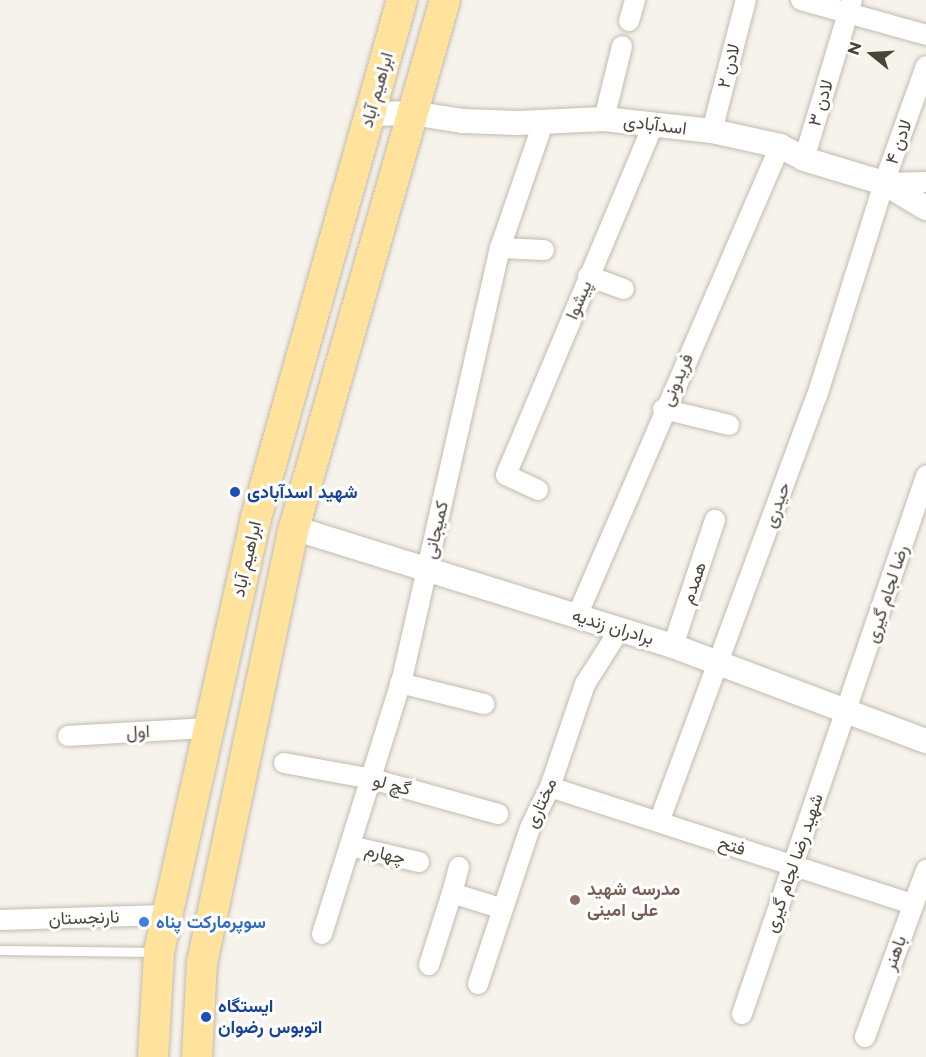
<!DOCTYPE html>
<html>
<head>
<meta charset="utf-8">
<style>
  body { margin:0 }
  #map { position:relative; width:926px; height:1057px; overflow:hidden; background:#f6f3ec; font-family:Montserrat,Vazirmatn,sans-serif }
  div>[style] { position:absolute }
  [style*='--x'] { left:calc(var(--x)*1px); top:calc(var(--y)*1px); width:calc(var(--w)*1px); rotate:calc(var(--a)*1deg) }
  .roads { filter:drop-shadow(0 0 2px #c2bbae) drop-shadow(0 0 2px #c2bbae) }
  .service>* { height:9px; margin:-4.5px; padding:0 4.5px; transform-origin:4.5px; border-radius:4.5px; background:#fff }
  .minor>* { height:20px; margin:-10px; padding:0 10px; transform-origin:10px; border-radius:10px; background:#fff }
  .tertiary>* { height:24px; margin:-12px; padding:0 12px; transform-origin:12px; border-radius:12px; background:#fff }
  .primary>* { height:30px; margin:-15px; padding:0 15px; transform-origin:15px; border-radius:15px; background:#ffe39c }
  .dots>* { width:16px; height:16px; translate:-50% -50%; box-sizing:border-box; border:3px solid #fff; border-radius:50% }
  span { translate:-50% -50%; white-space:nowrap; text-align:center; line-height:1.15; -webkit-text-stroke:6px #fff; paint-order:stroke }
  .street-label { font-size:18px; color:#4b4439 }
  .transit-label { font-size:18px; color:#164399; font-weight:700 }
  .left { translate:0 -50%; text-align:left }
  .education-label { font-size:18px; color:#785e54; font-weight:700 }
  .shop-label { font-size:18px; color:#366cbe; font-weight:700 }
  .north { position:absolute; left:842px; top:24px; width:60px; height:60px; -webkit-text-stroke:4px #fff; paint-order:stroke; rotate:288deg; font-size:16px; font-weight:700; line-height:24px; text-align:center; color:#4b4439 }
  .north::after { content:''; display:block; margin:auto; width:21px; height:27px; background:#4b4439; clip-path:polygon(50% 0,100% 100%,50% 72%,0 100%) }
</style>
</head>
<body>
<div id="map">
  <div class="roads">
    <div class="service">
      <i style="--x:0;--y:950;--w:154;--a:0.7"></i>
    </div>
    <div class="minor">
      <i style="--x:801;--y:0;--w:130;--a:15.6"></i>
      <i style="--x:629;--y:21;--w:22;--a:-74"></i>
      <i style="--x:604;--y:119;--w:75;--a:-76.1"></i>
      <i style="--x:712;--y:131;--w:135;--a:-75.5"></i>
      <i style="--x:804;--y:159;--w:166;--a:-73.2"></i>
      <i style="--x:884;--y:183;--w:42;--a:-1.4"></i>
      <i style="--x:500;--y:248;--w:44;--a:2.6"></i>
      <i style="--x:588;--y:276;--w:38;--a:20"></i>
      <i style="--x:663;--y:409;--w:68;--a:13.6"></i>
      <i style="--x:538;--y:490;--w:35;--a:-155"></i>
      <i style="--x:506;--y:475;--w:379;--a:-67.2"></i>
      <i style="--x:577;--y:616;--w:512;--a:-66.64"></i>
      <i style="--x:673;--y:646;--w:133;--a:-71.6"></i>
      <i style="--x:400;--y:683;--w:87;--a:14"></i>
      <i style="--x:68;--y:736;--w:140;--a:-3.3"></i>
      <i style="--x:284;--y:763;--w:89;--a:10.3"></i>
      <i style="--x:372;--y:779;--w:131;--a:15.5"></i>
      <i style="--x:550;--y:787;--w:381;--a:17.9"></i>
      <i style="--x:659;--y:822;--w:454;--a:-69.7"></i>
      <i style="--x:817;--y:396;--w:223;--a:-72.5"></i>
      <i style="--x:884;--y:183;--w:124;--a:-70.3"></i>
      <i style="--x:350;--y:846;--w:71;--a:13.1"></i>
      <i style="--x:452;--y:893;--w:27;--a:-75"></i>
      <i style="--x:0;--y:920;--w:167;--a:-1.7"></i>
      <i style="--x:322;--y:934;--w:267;--a:-72.6"></i>
      <i style="--x:402;--y:679;--w:442;--a:-77.2"></i>
      <i style="--x:500;--y:248;--w:132;--a:-71"></i>
      <i style="--x:429;--y:965;--w:76;--a:-72.3"></i>
      <i style="--x:452;--y:893;--w:53;--a:17.4"></i>
      <i style="--x:478;--y:984;--w:164;--a:-71.6"></i>
      <i style="--x:530;--y:828;--w:46;--a:-64"></i>
      <i style="--x:550;--y:787;--w:109;--a:-71.2"></i>
      <i style="--x:585;--y:684;--w:65;--a:-57.5"></i>
      <i style="--x:742;--y:1014;--w:569;--a:-71.12"></i>
      <i style="--x:865;--y:1037;--w:178;--a:-69.9"></i>
    </div>
    <div class="tertiary">
      <i style="--x:370;--y:114;--w:42;--a:-1.4"></i>
      <i style="--x:412;--y:113;--w:52;--a:8.9"></i>
      <i style="--x:463;--y:121;--w:55;--a:2.1"></i>
      <i style="--x:518;--y:123;--w:86;--a:-2.7"></i>
      <i style="--x:604;--y:119;--w:109;--a:6.3"></i>
      <i style="--x:712;--y:131;--w:70;--a:12.4"></i>
      <i style="--x:780;--y:146;--w:27;--a:28"></i>
      <i style="--x:804;--y:159;--w:84;--a:16.7"></i>
      <i style="--x:884;--y:183;--w:49;--a:30.8"></i>
      <i style="--x:294;--y:528;--w:397;--a:17.3"></i>
      <i style="--x:673;--y:646;--w:270;--a:20.6"></i>
    </div>
    <div class="primary">
      <i style="--x:153;--y:1057;--w:105;--a:-86.7"></i>
      <i style="--x:159;--y:952;--w:445;--a:-77.4"></i>
      <i style="--x:256;--y:518;--w:538;--a:-74.26"></i>
      <i style="--x:197;--y:1057;--w:94;--a:-87"></i>
      <i style="--x:202;--y:963;--w:445;--a:-78.1"></i>
      <i style="--x:294;--y:528;--w:549;--a:-74.04"></i>
    </div>
  </div>
  <div class="dots">
    <i style="left:235px;top:492px;background:#1a4fb4"></i>
    <i style="left:575px;top:900px;background:#8d6e63"></i>
    <i style="left:144px;top:922px;background:#3f7fe0"></i>
    <i style="left:206px;top:1017px;background:#1a4fb4"></i>
  </div>
  <div class="street-label">
    <span style="left:729px;top:66px;rotate:-76deg">لادن ۲</span>
    <span style="left:377px;top:90px;rotate:-74deg">ابراهیم آباد</span>
    <span style="left:821px;top:103px;rotate:-73deg">لادن ۳</span>
    <span style="left:655px;top:125px;rotate:7deg">اسدآبادی</span>
    <span style="left:899px;top:142px;rotate:-70deg">لادن ۴</span>
    <span style="left:579px;top:300px;rotate:-67deg">پیشوا</span>
    <span style="left:677px;top:380px;rotate:-66deg">فریدونی</span>
    <span style="left:777px;top:505px;rotate:-70deg">حیدری</span>
    <span style="left:436px;top:530px;rotate:-77deg">کمیجانی</span>
    <span style="left:247px;top:559px;rotate:-77deg">ابراهیم آباد</span>
    <span style="left:694px;top:583px;rotate:-71deg">همدم</span>
    <span style="left:887px;top:594px;rotate:-72deg">رضا لجام گیری</span>
    <span style="left:613px;top:627px;rotate:17deg">برادران زندیه</span>
    <span style="left:138px;top:732px;rotate:-3deg">اول</span>
    <span style="left:392px;top:785px;rotate:15deg">گچ لو</span>
    <span style="left:541px;top:803px;rotate:-66deg">مختاری</span>
    <span style="left:732px;top:846px;rotate:18deg">فتح</span>
    <span style="left:385px;top:854px;rotate:13deg">چهارم</span>
    <span style="left:794px;top:863px;rotate:-71deg">شهید رضا لجام گیری</span>
    <span style="left:84px;top:918px;rotate:-2deg">نارنجستان</span>
    <span style="left:895px;top:953px;rotate:-70deg">باهنر</span>
  </div>
  <div class="transit-label">
    <span class="left" style="left:247px;top:492px">شهید اسدآبادی</span>
    <span class="left" style="left:218px;top:1017px">ایستگاه<br>اتوبوس رضوان</span>
  </div>
  <div class="education-label">
    <span class="left" style="left:587px;top:900px">مدرسه شهید<br>علی امینی</span>
  </div>
  <div class="shop-label">
    <span class="left" style="left:156px;top:922px">سوپرمارکت پناه</span>
  </div>
  <div class="north">N</div>
</div>
</body>
</html>
